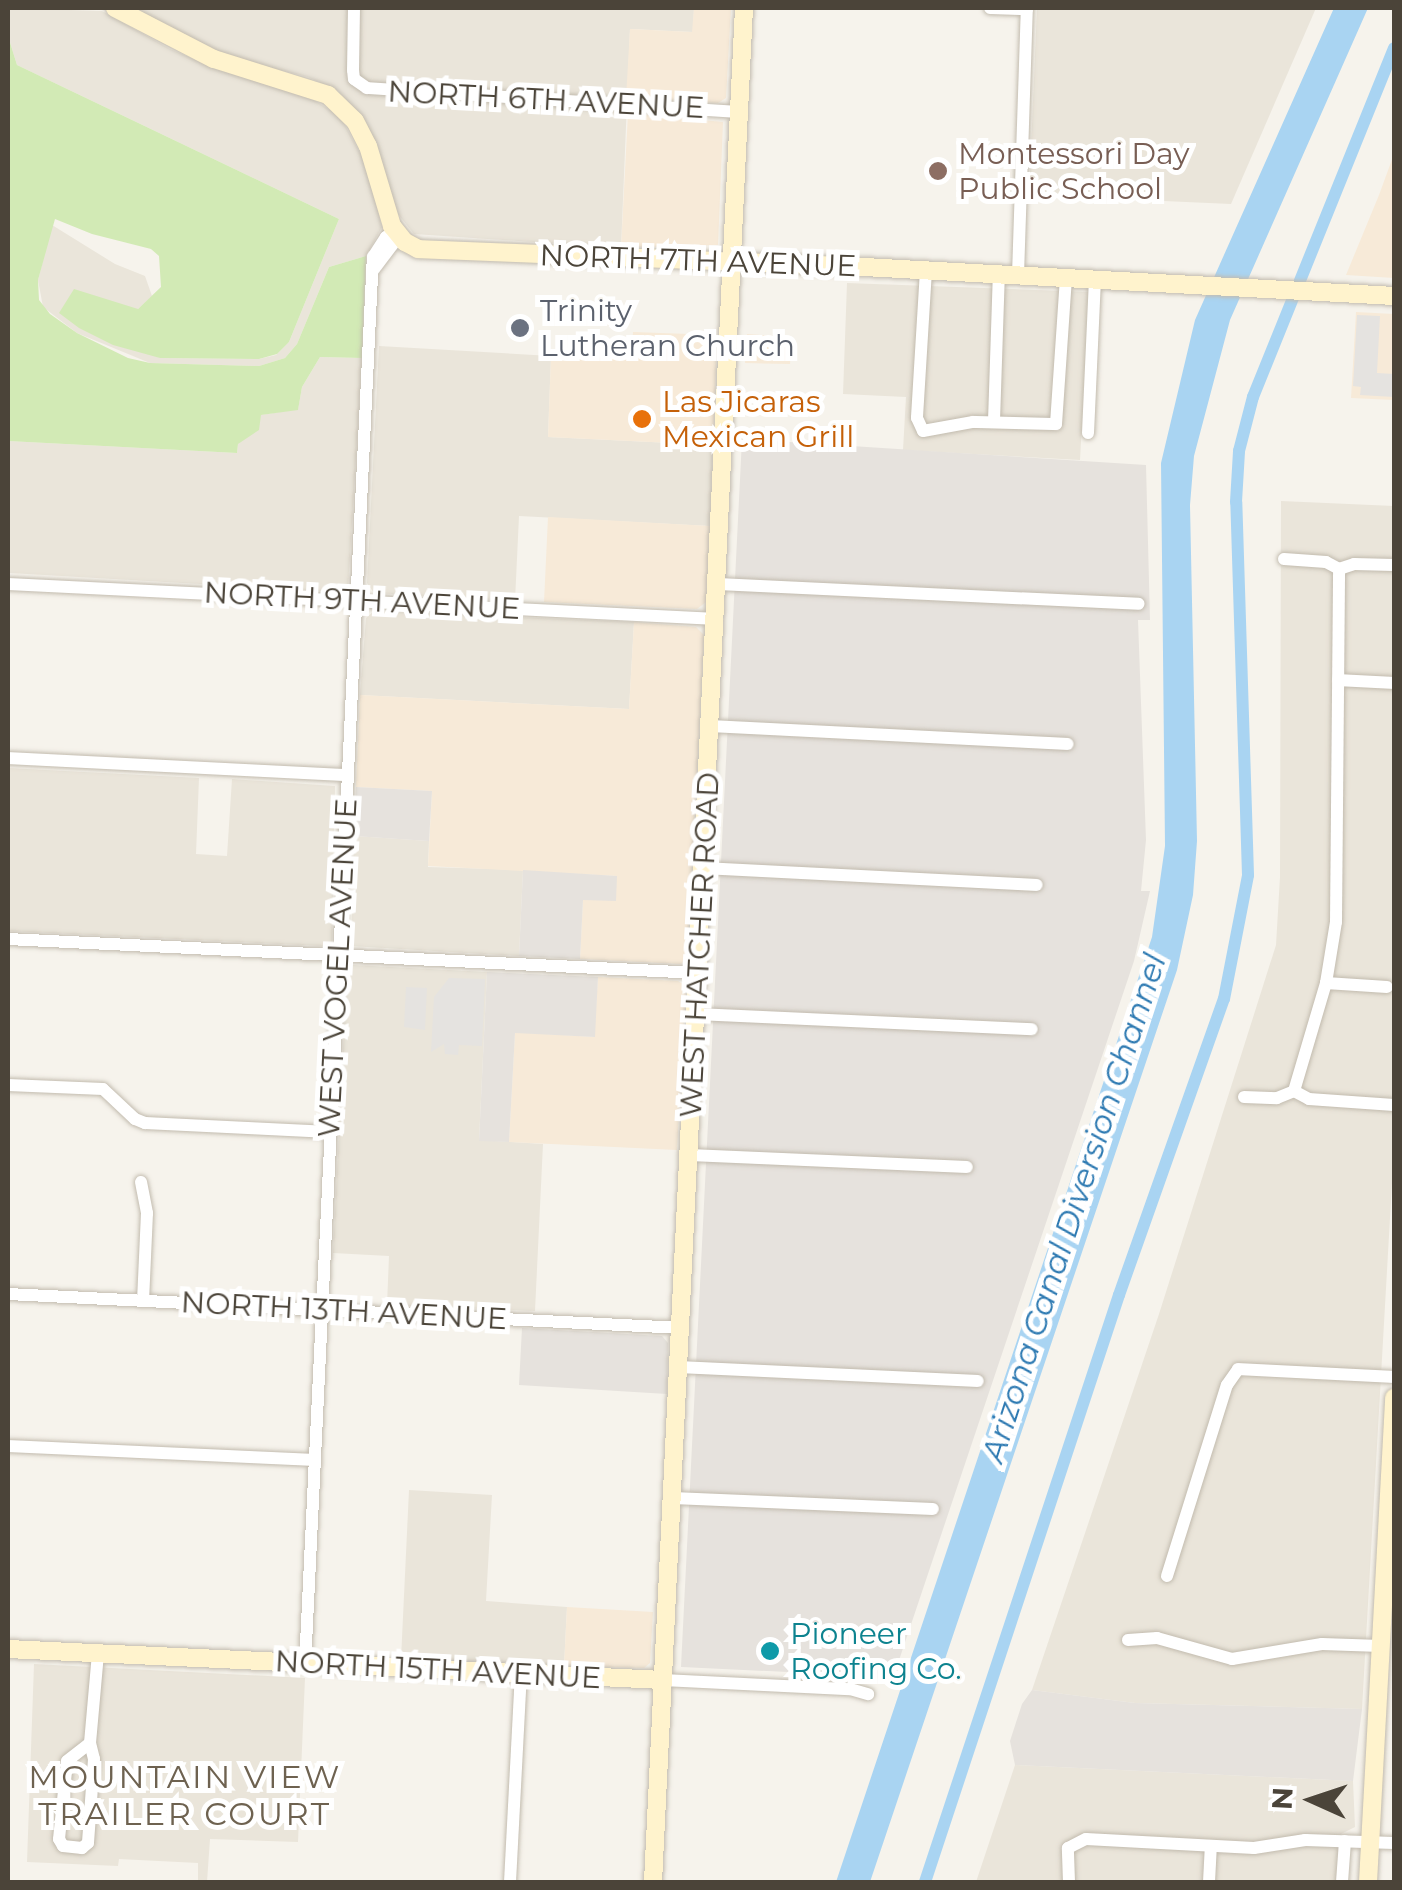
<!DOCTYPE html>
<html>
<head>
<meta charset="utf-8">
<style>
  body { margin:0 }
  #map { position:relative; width:1402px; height:1890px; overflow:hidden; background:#f6f3ec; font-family:Montserrat,sans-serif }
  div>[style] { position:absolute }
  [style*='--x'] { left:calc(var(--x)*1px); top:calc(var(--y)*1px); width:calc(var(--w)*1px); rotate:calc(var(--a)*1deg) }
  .residential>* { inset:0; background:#eae5da }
  .commercial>* { inset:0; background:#f7ead8 }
  .industrial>* { inset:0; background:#e6e2dd }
  .green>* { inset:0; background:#d2eab5 }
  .parking>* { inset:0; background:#e5e3e0 }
  .water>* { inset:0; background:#a9d4f2 }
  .canal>* { height:12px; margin:-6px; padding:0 6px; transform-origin:6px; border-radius:6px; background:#a9d4f2 }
  .roads { filter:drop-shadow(0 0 2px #c2bbae) drop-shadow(0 0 2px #c2bbae) }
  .street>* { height:12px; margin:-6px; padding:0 6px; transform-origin:6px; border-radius:6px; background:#fff }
  .secondary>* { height:18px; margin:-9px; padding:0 9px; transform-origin:9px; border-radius:9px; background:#fff3cd }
  .dots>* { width:28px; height:28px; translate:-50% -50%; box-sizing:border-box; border:5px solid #fff; border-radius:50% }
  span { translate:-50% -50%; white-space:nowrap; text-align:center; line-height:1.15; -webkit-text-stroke:10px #fff; paint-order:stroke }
  .street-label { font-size:30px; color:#4b4439 }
  .education-label { font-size:30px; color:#785e54 }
  .left { translate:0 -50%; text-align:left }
  .worship-label { font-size:30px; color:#5b616d }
  .food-label { font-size:30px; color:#c56008 }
  .culture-label { font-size:30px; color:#0d838f }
  .water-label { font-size:32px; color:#2e7ab2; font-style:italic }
  .neighbourhood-label { font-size:32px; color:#6e6250; letter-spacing:2.5px }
  .frame { position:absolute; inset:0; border:10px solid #4b4439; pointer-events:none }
  .north { position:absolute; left:1262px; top:1750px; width:100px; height:100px; -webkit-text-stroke:8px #fff; paint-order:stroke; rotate:273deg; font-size:28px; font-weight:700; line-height:40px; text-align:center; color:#4b4439 }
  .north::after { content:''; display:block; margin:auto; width:35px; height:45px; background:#4b4439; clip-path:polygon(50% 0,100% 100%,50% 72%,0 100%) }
</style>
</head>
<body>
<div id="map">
  <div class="residential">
    <i style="clip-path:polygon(8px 8px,102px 11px,170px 49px,212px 67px,304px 94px,340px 116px,366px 164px,382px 227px,366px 256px,329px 267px,297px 344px,285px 358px,259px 366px,150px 363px,77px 333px,43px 307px,38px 280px,52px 225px,115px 264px,145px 276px,152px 296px,138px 309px,160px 358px,259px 359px,276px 355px,289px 342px,339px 219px,17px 65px,8px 36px)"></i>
    <i style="clip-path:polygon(132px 8px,694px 8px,693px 32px,630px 29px,621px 248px,414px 234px,398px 214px,367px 124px,338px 91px,308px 77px,224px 56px)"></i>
    <i style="clip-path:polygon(1037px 8px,1316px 8px,1231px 204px,1029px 195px)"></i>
    <i style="clip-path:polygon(847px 283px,1089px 292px,1080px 460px,903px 450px,906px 397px,843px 394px)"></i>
    <i style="clip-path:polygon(379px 346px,551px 356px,548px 437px,713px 445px,710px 526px,519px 516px,515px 601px,374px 593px,367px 583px)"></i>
    <i style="clip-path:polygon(320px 357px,362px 358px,348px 588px,339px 592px,10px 573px,8px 441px,237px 453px,238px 444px,261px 415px,298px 409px,302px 387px)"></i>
    <i style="clip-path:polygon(1281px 501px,1394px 506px,1394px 1148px,1362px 1709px,1135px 1703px,1032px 1690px,1159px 1314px,1276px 945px,1280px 877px)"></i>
    <i style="clip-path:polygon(374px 611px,634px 622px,629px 709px,360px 695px,366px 618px)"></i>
    <i style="clip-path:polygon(8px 768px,199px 778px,196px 854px,227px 856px,232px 779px,335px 786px,332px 942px,325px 946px,8px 931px)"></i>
    <i style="clip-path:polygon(354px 836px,429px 841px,428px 867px,523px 870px,519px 956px,351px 946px)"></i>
    <i style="clip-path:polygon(352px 965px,487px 972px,479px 1140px,543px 1144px,535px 1311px,387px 1305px,389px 1256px,333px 1253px,347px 971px)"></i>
    <i style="clip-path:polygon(409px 1490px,492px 1495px,486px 1601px,567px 1607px,564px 1666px,401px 1659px)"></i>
    <i style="clip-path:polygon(34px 1664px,305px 1678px,298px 1842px,210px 1839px,207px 1882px,198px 1882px,198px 1863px,119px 1859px,118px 1866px,27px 1862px)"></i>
    <i style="clip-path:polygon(1015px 1765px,1353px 1781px,1355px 1827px,1341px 1834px,1338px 1882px,976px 1882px)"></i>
  </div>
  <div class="commercial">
    <i style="clip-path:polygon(694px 8px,731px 8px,726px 98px,718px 103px,626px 98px,630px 29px,692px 32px)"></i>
    <i style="clip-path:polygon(628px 113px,723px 122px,718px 245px,621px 248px)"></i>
    <i style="clip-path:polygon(1394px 154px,1394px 278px,1346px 275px,1379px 195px)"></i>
    <i style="clip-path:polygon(1356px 312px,1394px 314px,1394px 400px,1351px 398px)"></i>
    <i style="clip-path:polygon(633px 332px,717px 335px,713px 445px,548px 437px,551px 356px,631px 359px)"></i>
    <i style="clip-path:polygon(747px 334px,792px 337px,790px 364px,745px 363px)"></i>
    <i style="clip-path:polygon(548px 517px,710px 526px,706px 602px,697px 609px,544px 602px)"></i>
    <i style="clip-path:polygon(634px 622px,696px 627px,704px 635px,687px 958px,681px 964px,580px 959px,583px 899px,617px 876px,428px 866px,432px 791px,356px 787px,360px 695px,629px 709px)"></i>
    <i style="clip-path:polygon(598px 977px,678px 981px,686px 986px,677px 1150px,509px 1142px,515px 1032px,594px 1037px)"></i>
    <i style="clip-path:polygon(567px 1607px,653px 1612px,650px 1663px,644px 1668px,564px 1666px)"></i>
  </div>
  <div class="industrial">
    <i style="clip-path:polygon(742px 439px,1146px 465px,1150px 620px,1138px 620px,1146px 840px,1141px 891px,1150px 891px,1134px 961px,891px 1684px,871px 1676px,681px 1667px)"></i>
    <i style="clip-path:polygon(356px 787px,432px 791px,429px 841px,354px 836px)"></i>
    <i style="clip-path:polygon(523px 870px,617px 876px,616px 901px,583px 900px,580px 959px,519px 956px)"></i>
    <i style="clip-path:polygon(487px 972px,598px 977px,595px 1037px,515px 1033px,509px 1142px,479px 1141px)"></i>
    <i style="clip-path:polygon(522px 1328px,662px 1336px,668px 1343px,667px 1394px,519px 1385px)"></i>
    <i style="clip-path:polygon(1032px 1690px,1135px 1703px,1362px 1709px,1353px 1781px,1015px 1765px,1010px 1741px,1022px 1704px)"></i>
  </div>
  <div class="green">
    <i style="clip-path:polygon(8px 36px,17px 65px,339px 219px,289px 342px,277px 354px,259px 359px,160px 358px,113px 345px,79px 328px,59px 313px,74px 289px,138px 309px,161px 287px,159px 256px,151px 249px,92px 234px,55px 219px,38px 280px,39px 300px,50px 314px,77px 333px,128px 358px,150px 363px,259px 366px,285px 358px,297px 344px,329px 267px,366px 256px,362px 358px,320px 357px,302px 387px,298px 410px,261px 415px,259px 430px,238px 444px,237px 453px,8px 441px)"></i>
  </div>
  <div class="parking">
    <i style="clip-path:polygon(1357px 315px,1380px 316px,1377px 373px,1394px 374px,1394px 397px,1360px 395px,1361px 387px,1353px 386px)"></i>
    <i style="clip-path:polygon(449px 978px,485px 979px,482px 1046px,459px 1045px,458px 1055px,445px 1054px,444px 1044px,431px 1052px,434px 997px)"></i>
    <i style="clip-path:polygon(406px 987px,427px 988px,425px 1030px,404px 1027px)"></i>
  </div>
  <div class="water">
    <i style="clip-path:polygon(1334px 8px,1368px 8px,1230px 320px,1194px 456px,1190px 505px,1197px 841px,1193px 895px,1177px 970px,870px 1882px,836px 1882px,1152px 937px,1165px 846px,1161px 463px,1195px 320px)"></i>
  </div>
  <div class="canal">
    <i style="--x:925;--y:1882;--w:618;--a:-71.71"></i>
    <i style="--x:1119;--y:1295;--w:314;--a:-70.5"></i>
    <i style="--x:1224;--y:999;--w:126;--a:-79"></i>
    <i style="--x:1248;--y:875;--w:373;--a:-91.8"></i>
    <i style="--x:1236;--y:502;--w:51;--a:-86.6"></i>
    <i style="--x:1239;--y:451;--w:56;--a:-75.5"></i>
    <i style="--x:1253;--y:397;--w:376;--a:-68"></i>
  </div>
  <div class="roads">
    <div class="street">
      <i style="--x:354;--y:8;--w:62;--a:90.9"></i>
      <i style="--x:353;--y:70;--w:9;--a:84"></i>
      <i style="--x:354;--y:79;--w:16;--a:35"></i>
      <i style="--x:367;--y:88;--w:374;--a:3.7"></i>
      <i style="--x:990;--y:8;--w:37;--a:2"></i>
      <i style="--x:374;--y:269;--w:41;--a:-52.9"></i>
      <i style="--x:926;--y:270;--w:148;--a:93.5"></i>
      <i style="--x:917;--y:418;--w:14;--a:65"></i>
      <i style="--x:923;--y:431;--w:51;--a:-10.2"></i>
      <i style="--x:973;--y:422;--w:83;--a:1.4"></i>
      <i style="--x:1056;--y:424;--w:147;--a:-86.1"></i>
      <i style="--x:1018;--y:275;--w:267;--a:-88.1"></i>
      <i style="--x:994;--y:421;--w:147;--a:-88.1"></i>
      <i style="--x:1088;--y:433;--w:154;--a:-87.4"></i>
      <i style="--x:1284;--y:559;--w:42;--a:4.1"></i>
      <i style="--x:1326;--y:562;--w:15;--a:28"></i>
      <i style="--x:1339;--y:569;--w:16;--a:-18"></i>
      <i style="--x:1354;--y:564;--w:40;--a:1.4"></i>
      <i style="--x:8;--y:584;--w:710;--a:2.83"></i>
      <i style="--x:718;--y:584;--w:421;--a:2.7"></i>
      <i style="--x:1338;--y:680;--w:56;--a:3.1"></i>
      <i style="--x:711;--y:726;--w:357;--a:2.9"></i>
      <i style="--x:8;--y:758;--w:340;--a:2.9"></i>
      <i style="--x:704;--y:868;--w:333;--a:2.9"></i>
      <i style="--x:8;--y:939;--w:692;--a:2.82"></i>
      <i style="--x:1326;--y:983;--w:61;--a:3.8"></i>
      <i style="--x:697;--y:1014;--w:335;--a:2.6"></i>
      <i style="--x:8;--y:1085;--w:95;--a:2.4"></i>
      <i style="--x:103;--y:1089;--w:44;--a:43.2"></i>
      <i style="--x:135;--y:1119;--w:11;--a:22"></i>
      <i style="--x:145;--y:1123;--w:185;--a:2.8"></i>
      <i style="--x:1294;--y:1091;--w:113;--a:-73.5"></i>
      <i style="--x:1326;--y:983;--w:62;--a:-80.7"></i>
      <i style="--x:1336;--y:922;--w:353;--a:-89.5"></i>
      <i style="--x:1244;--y:1097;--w:33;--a:2"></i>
      <i style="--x:1277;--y:1098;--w:18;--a:-22"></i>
      <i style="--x:1294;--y:1091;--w:17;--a:28"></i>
      <i style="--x:1309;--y:1099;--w:85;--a:4"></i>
      <i style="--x:690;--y:1155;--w:277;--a:2.5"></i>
      <i style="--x:141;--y:1182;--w:32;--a:79"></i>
      <i style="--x:147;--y:1213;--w:88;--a:92.6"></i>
      <i style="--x:8;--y:1294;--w:674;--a:2.89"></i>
      <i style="--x:679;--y:1367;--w:299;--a:2.7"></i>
      <i style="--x:8;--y:1446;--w:307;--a:2.6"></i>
      <i style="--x:673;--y:1498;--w:260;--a:2.4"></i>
      <i style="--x:1167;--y:1576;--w:200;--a:-72.6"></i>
      <i style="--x:1227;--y:1385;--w:19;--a:-55"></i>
      <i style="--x:1238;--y:1369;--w:156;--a:2.9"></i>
      <i style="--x:1128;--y:1640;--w:29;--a:-4"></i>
      <i style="--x:1157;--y:1638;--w:78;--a:15.6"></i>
      <i style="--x:1232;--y:1659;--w:91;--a:-9.5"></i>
      <i style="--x:1322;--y:1644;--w:59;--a:1.9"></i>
      <i style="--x:305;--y:1665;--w:1410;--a:-87.24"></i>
      <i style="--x:373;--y:257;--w:24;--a:-57"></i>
      <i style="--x:386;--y:237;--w:13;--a:-4"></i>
      <i style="--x:663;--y:1680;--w:187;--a:2.8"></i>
      <i style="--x:850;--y:1689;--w:19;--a:16"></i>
      <i style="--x:90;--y:1743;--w:16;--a:76"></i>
      <i style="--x:94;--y:1759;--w:84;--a:94.1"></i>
      <i style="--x:88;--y:1843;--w:8;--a:140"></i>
      <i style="--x:82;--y:1848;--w:19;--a:-174"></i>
      <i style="--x:63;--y:1846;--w:8;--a:-120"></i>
      <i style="--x:59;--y:1839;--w:78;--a:-84.1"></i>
      <i style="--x:67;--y:1761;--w:29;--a:-38"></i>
      <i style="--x:90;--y:1743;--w:89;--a:-84.9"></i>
      <i style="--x:510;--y:1882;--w:208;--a:-87"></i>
      <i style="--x:1069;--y:1882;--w:34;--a:-92"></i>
      <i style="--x:1068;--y:1848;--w:20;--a:-27"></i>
      <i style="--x:1086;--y:1839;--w:168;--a:3.1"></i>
      <i style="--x:1254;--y:1848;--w:52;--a:-8.9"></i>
      <i style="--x:1305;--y:1840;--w:89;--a:1.9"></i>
      <i style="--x:1209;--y:1882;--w:36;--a:-87"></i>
      <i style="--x:1342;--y:1882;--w:41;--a:-85.8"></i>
    </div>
    <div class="secondary">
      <i style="--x:115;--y:8;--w:111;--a:27.3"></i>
      <i style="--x:214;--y:59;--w:120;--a:17.5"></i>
      <i style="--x:328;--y:95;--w:37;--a:44"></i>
      <i style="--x:355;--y:121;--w:28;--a:63"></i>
      <i style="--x:368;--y:146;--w:84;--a:73.3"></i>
      <i style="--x:392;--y:226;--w:21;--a:51"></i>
      <i style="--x:405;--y:242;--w:15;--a:28"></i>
      <i style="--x:418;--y:249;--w:428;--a:2.3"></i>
      <i style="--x:846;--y:266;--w:549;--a:3.13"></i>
      <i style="--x:8;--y:1649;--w:656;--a:2.71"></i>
      <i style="--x:653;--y:1882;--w:1876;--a:-87.22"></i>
      <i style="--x:1368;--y:1882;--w:485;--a:-86.9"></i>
    </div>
  </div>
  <div class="dots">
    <i style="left:938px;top:171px;background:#8d6e63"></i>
    <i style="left:520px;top:328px;background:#6b7280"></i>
    <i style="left:642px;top:419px;background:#e8710a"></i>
    <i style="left:770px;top:1651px;background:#0f9aa8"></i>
  </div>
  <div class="street-label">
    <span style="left:546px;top:100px;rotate:3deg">NORTH 6TH AVENUE</span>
    <span style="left:698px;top:261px;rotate:2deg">NORTH 7TH AVENUE</span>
    <span style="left:362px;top:601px;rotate:3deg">NORTH 9TH AVENUE</span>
    <span style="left:700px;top:945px;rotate:-87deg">WEST HATCHER ROAD</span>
    <span style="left:338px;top:968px;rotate:-87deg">WEST VOGEL AVENUE</span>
    <span style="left:344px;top:1311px;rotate:3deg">NORTH 13TH AVENUE</span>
    <span style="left:438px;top:1670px;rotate:3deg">NORTH 15TH AVENUE</span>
  </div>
  <div class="education-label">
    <span class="left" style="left:958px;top:171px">Montessori Day<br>Public School</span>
  </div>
  <div class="worship-label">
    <span class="left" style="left:540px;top:328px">Trinity<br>Lutheran Church</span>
  </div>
  <div class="food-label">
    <span class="left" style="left:662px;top:419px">Las Jicaras<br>Mexican Grill</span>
  </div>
  <div class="culture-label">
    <span class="left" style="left:790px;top:1651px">Pioneer<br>Roofing Co.</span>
  </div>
  <div class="water-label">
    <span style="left:1074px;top:1208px;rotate:-72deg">Arizona Canal Diversion Channel</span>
  </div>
  <div class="neighbourhood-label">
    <span style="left:185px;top:1796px">MOUNTAIN VIEW<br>TRAILER COURT</span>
  </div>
  <div class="frame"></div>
  <div class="north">N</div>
</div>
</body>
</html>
